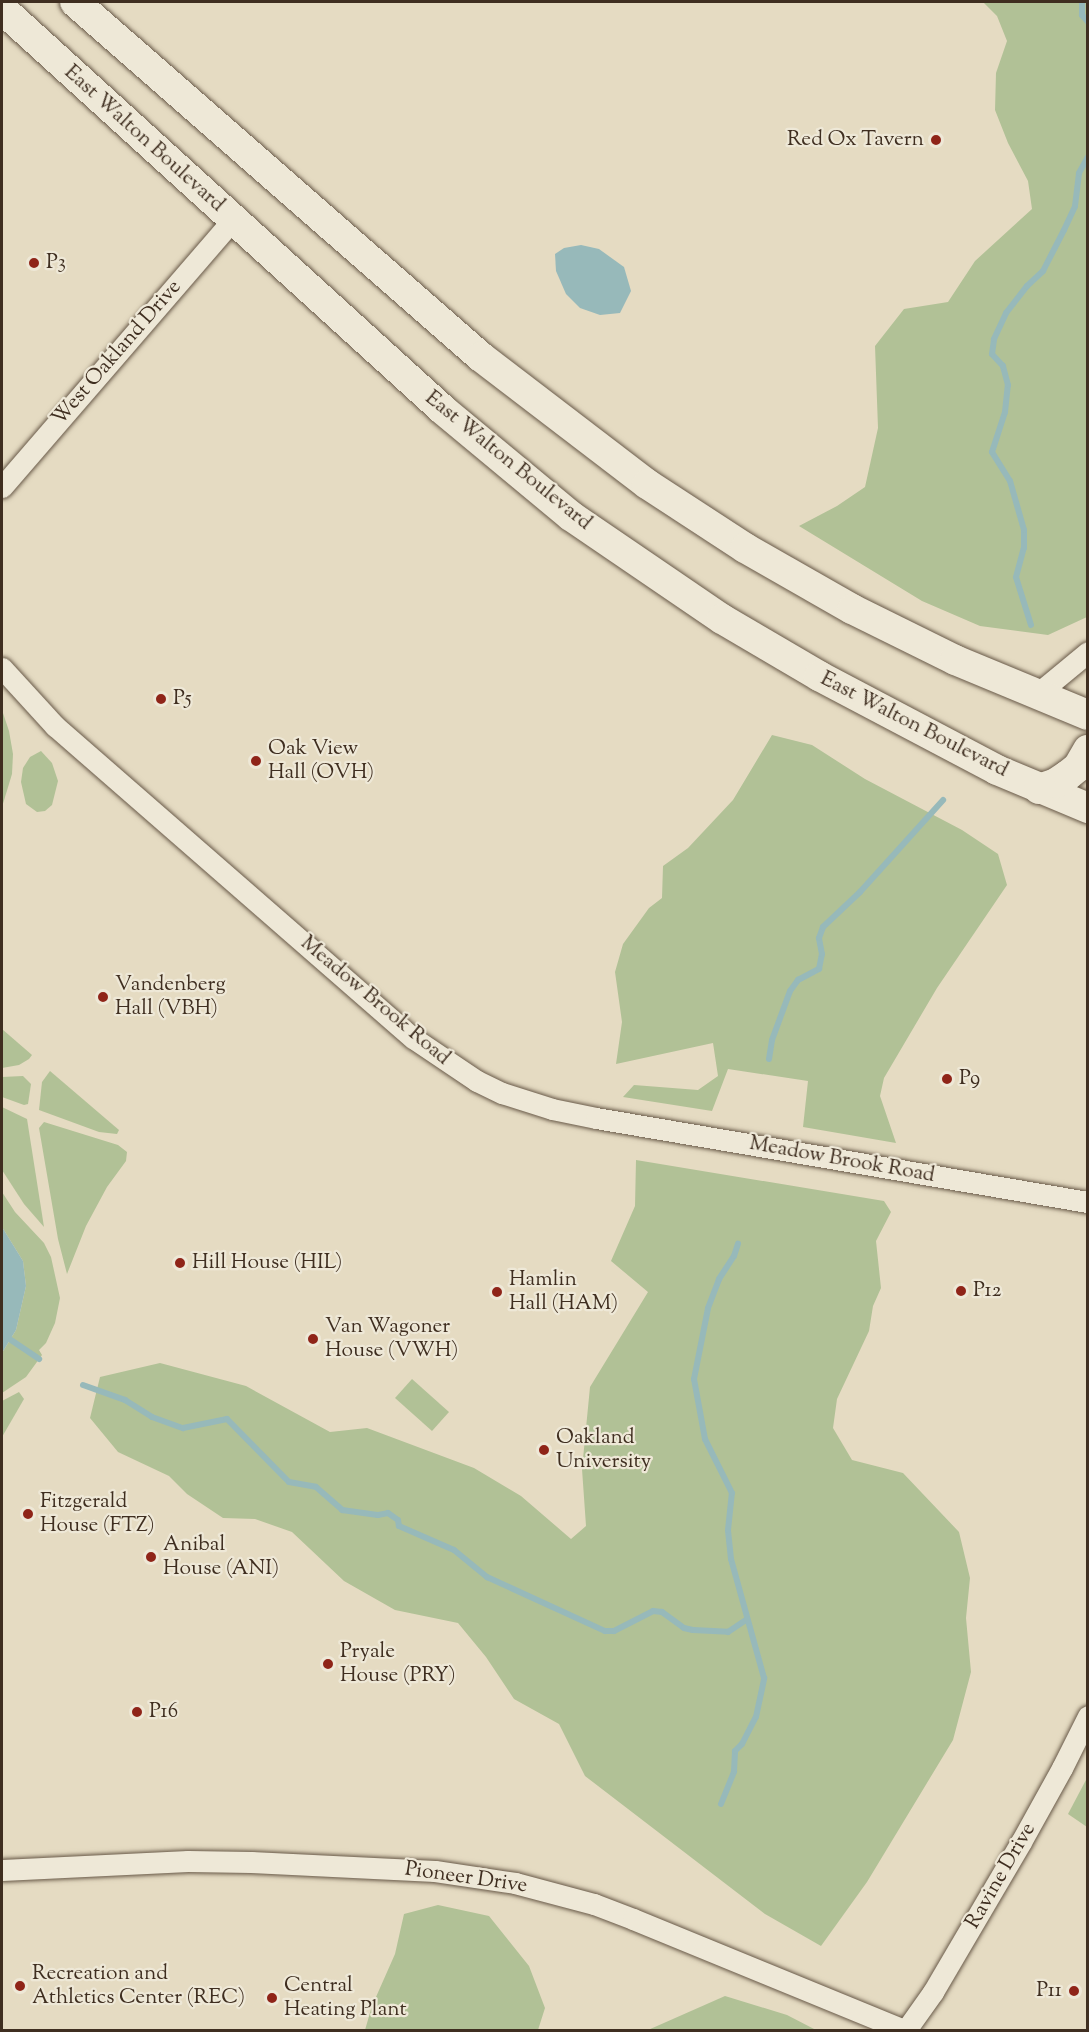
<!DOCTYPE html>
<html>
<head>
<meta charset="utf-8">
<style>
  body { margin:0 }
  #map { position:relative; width:1089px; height:2032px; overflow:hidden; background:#e5dbc2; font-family:"Sorts Mill Goudy",serif }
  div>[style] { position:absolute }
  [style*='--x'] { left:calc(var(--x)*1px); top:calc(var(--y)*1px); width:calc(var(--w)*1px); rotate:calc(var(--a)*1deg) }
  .green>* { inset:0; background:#b1c196 }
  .water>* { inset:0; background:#97b9ba }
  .stream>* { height:6px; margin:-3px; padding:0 3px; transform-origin:3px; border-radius:3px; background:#97b9ba }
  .roads { filter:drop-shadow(0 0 2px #685948) drop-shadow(0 0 2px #685948) }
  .minor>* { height:21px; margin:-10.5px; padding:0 10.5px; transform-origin:10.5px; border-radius:10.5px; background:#eee8d7 }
  .secondary>* { height:30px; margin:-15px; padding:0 15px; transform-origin:15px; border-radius:15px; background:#eee8d7 }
  .dots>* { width:16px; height:16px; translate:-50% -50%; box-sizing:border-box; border:3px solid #eee8d7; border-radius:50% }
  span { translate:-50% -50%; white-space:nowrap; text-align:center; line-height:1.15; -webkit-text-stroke:4.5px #eee8d7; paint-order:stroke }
  .street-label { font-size:21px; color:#3f2e20 }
  .poi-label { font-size:21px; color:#3f2e20 }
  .right { translate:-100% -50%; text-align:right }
  .left { translate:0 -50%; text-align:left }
  .frame { position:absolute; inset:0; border:3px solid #3f2e20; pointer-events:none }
</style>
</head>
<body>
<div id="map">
  <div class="green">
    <i style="clip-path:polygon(983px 2px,1087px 2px,1087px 617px,1048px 635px,980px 626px,922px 601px,799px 526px,837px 506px,865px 487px,878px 428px,875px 346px,904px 309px,948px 302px,975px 261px,1032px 209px,1028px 181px,1008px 143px,995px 110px,996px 73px,1007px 41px,997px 16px)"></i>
    <i style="clip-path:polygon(2px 710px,9px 731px,13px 754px,12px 774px,2px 807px)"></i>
    <i style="clip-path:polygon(772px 735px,812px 745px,865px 779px,962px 830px,998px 854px,1007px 885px,937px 988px,884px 1078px,880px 1096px,896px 1143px,803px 1127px,808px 1081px,728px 1069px,712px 1111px,623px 1097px,634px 1085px,698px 1090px,718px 1076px,713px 1043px,616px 1064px,622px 1022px,615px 972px,623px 944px,649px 908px,662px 898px,663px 866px,688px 848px,733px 800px)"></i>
    <i style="clip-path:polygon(41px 751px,52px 763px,58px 781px,52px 805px,45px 811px,37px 812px,26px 804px,21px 782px,23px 768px,30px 757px)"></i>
    <i style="clip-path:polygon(2px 1029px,32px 1055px,29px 1059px,19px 1065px,2px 1068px)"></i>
    <i style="clip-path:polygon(50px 1071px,119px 1130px,117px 1134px,99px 1132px,39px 1110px,42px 1082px)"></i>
    <i style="clip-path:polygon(23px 1076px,31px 1084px,28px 1104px,24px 1105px,2px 1097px,2px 1077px)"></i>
    <i style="clip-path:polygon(2px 1107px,27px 1119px,44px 1227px,24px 1204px,2px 1170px)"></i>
    <i style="clip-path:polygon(44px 1122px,118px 1145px,127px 1152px,126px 1161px,107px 1187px,86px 1226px,67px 1274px,58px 1239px,39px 1128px)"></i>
    <i style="clip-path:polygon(636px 1160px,884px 1201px,891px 1212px,876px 1241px,881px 1288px,873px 1306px,869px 1331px,837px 1399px,833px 1428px,852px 1460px,903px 1473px,959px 1532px,970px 1578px,966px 1618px,971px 1672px,953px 1740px,867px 1882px,821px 1946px,765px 1914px,585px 1776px,559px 1724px,514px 1699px,486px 1657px,458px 1623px,395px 1610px,344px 1581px,292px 1532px,255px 1519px,223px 1518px,187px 1494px,169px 1476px,118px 1452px,90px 1418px,100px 1377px,160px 1363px,246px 1386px,330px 1432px,367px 1428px,474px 1468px,521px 1496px,571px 1539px,586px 1526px,582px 1469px,590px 1387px,648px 1292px,611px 1261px,635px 1206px)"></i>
    <i style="clip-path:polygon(2px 1192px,15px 1212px,44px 1243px,51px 1257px,60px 1298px,55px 1323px,46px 1343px,39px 1350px,42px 1355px,26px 1377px,2px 1393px,2px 1353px,16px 1330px,26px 1286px,23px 1261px,2px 1227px)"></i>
    <i style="clip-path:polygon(412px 1379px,449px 1412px,432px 1431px,395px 1398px)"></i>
    <i style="clip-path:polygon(19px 1392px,24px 1399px,2px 1437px,2px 1401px)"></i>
    <i style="clip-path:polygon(1087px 1778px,1087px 1827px,1068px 1814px)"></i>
    <i style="clip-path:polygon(438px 1905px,489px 1916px,529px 1966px,545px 2008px,538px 2030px,365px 2030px,372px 2006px,395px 1954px,404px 1914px)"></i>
    <i style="clip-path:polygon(725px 1996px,787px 2015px,816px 2030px,648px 2030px)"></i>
  </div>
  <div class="water">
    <i style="clip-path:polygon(581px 245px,599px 249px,624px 267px,631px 291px,620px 313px,600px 315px,580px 308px,566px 294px,556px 271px,555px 254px,564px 248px)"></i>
    <i style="clip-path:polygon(2px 1227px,23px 1261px,26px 1286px,16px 1330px,2px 1353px)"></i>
  </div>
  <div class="stream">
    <i style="--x:1082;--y:2;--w:13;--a:90"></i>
    <i style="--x:1082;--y:15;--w:9;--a:49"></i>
    <i style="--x:1031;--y:625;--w:50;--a:-107.4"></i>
    <i style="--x:1016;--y:577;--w:30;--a:-75"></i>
    <i style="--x:1024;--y:548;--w:18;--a:-90"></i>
    <i style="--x:1024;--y:530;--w:51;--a:-105.9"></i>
    <i style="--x:1010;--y:481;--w:34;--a:-122"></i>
    <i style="--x:992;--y:452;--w:42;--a:-72"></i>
    <i style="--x:1005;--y:412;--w:27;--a:-84"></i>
    <i style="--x:1008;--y:385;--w:20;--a:-105"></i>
    <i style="--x:1003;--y:366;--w:16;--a:-133"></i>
    <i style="--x:992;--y:354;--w:15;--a:-82"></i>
    <i style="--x:994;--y:339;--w:29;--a:-65"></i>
    <i style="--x:1006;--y:313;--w:34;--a:-52"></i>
    <i style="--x:1027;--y:286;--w:22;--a:-43"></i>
    <i style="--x:1043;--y:271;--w:46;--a:-62.9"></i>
    <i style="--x:1064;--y:230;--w:26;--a:-65"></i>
    <i style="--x:1075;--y:206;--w:33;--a:-83"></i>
    <i style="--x:1079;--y:173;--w:18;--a:-61"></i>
    <i style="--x:769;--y:1059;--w:19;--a:-81"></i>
    <i style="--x:772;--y:1040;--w:52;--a:-69.8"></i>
    <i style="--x:790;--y:991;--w:14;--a:-54"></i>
    <i style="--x:798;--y:980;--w:24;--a:-28"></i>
    <i style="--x:819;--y:969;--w:15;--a:-79"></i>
    <i style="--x:822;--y:954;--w:16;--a:-101"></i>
    <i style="--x:819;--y:938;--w:12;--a:-70"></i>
    <i style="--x:823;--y:927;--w:51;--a:-43.4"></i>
    <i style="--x:860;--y:892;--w:124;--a:-47.9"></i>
    <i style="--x:11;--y:1340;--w:34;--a:34"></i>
    <i style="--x:83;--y:1385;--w:45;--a:19.7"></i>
    <i style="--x:125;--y:1400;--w:32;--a:32"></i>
    <i style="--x:152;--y:1417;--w:33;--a:20"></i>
    <i style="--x:183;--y:1428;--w:45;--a:-11.6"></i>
    <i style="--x:227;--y:1419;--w:88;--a:45.5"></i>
    <i style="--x:289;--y:1482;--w:27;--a:10"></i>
    <i style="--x:316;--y:1487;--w:35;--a:41"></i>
    <i style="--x:342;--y:1510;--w:36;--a:8"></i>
    <i style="--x:378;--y:1515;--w:10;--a:-11"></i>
    <i style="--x:388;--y:1513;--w:12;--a:35"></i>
    <i style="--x:398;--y:1520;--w:6;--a:81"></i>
    <i style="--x:399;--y:1526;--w:60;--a:23.6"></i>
    <i style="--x:454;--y:1550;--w:43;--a:39.3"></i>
    <i style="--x:487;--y:1577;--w:130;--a:24.6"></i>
    <i style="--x:605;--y:1631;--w:9;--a:0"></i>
    <i style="--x:614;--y:1631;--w:44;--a:-27.1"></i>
    <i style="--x:653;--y:1611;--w:9;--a:6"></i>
    <i style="--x:662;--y:1612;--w:27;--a:36"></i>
    <i style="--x:684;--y:1628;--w:9;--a:13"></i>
    <i style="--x:693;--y:1630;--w:35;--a:3"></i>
    <i style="--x:728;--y:1632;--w:22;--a:-34"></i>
    <i style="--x:721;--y:1804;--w:35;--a:-68"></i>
    <i style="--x:734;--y:1771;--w:20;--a:-87"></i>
    <i style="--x:735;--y:1751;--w:10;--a:-45"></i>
    <i style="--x:742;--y:1744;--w:30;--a:-63"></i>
    <i style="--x:756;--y:1717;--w:40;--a:-78"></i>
    <i style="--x:764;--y:1678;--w:123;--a:-105.5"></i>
    <i style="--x:731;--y:1559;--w:29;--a:-96"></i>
    <i style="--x:728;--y:1530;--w:37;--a:-84"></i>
    <i style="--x:732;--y:1493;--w:60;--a:-116.6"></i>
    <i style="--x:705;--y:1439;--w:61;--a:-100.4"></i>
    <i style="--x:694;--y:1379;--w:72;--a:-78.8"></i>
    <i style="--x:708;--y:1308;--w:31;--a:-69"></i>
    <i style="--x:719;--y:1279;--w:27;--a:-57"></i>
    <i style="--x:734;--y:1256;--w:13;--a:-72"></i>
  </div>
  <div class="roads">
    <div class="minor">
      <i style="--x:2;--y:487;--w:354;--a:-49.2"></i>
      <i style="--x:2;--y:668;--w:79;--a:47.6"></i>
      <i style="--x:55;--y:726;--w:475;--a:41.1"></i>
      <i style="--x:413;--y:1038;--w:77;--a:33.9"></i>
      <i style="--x:477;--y:1081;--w:28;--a:26"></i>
      <i style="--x:502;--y:1093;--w:52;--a:17.7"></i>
      <i style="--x:552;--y:1109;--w:45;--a:11.6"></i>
      <i style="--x:596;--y:1118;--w:499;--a:9.7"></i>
      <i style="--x:1036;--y:695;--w:67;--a:-39.6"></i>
      <i style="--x:2;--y:1870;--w:186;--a:-2.8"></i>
      <i style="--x:188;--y:1861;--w:63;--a:0.9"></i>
      <i style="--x:251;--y:1862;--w:184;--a:2.8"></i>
      <i style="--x:435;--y:1871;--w:81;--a:8.5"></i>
      <i style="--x:515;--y:1883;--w:82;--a:14.9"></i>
      <i style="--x:594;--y:1904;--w:42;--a:21"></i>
      <i style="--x:633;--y:1919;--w:292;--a:22.3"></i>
      <i style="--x:906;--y:2030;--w:47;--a:-54.6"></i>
      <i style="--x:933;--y:1992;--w:174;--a:-59.6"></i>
      <i style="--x:1021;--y:1842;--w:85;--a:-61"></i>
      <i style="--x:1062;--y:1768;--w:58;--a:-63.4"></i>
    </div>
    <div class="secondary">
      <i style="--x:75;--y:2;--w:539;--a:41.17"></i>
      <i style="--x:481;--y:357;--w:209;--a:37.4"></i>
      <i style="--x:647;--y:484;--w:117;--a:33.1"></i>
      <i style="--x:745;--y:548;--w:123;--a:29.7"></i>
      <i style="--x:852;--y:609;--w:115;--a:26.3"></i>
      <i style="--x:955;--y:660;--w:144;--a:22.5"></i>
      <i style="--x:2;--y:9;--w:595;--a:42.27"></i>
      <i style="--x:442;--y:409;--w:168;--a:39.7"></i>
      <i style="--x:571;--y:516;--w:183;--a:34.3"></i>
      <i style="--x:722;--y:619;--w:113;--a:30.4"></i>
      <i style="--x:819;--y:676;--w:201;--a:27.8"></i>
      <i style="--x:997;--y:770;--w:99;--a:22.7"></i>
      <i style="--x:1039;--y:789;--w:18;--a:-19"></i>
      <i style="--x:1056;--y:783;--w:14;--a:-34"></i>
      <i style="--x:1068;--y:775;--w:13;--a:-39"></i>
      <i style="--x:1078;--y:767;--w:20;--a:-60"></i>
    </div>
  </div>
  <div class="dots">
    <i style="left:936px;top:140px;background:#8f2418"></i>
    <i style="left:34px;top:263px;background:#8f2418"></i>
    <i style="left:161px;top:699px;background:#8f2418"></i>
    <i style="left:256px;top:761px;background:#8f2418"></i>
    <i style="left:103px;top:997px;background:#8f2418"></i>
    <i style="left:947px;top:1079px;background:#8f2418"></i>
    <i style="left:180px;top:1263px;background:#8f2418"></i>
    <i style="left:961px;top:1291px;background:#8f2418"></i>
    <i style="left:497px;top:1292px;background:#8f2418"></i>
    <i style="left:313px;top:1339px;background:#8f2418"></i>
    <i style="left:544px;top:1450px;background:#8f2418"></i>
    <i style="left:28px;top:1514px;background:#8f2418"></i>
    <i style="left:151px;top:1557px;background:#8f2418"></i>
    <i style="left:328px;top:1664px;background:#8f2418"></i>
    <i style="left:137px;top:1712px;background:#8f2418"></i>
    <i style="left:20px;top:1986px;background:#8f2418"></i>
    <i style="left:1074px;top:1991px;background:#8f2418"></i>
    <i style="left:272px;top:1998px;background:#8f2418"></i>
  </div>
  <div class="street-label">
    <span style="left:144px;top:139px;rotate:42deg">East Walton Boulevard</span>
    <span style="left:117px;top:353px;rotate:-49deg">West Oakland Drive</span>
    <span style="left:508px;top:461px;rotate:39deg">East Walton Boulevard</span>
    <span style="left:914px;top:725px;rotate:27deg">East Walton Boulevard</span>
    <span style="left:375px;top:1001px;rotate:40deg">Meadow Brook Road</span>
    <span style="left:842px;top:1160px;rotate:10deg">Meadow Brook Road</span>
    <span style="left:1001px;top:1876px;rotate:-60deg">Ravine Drive</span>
    <span style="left:466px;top:1878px;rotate:8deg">Pioneer Drive</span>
  </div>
  <div class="poi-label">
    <span class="right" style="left:924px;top:140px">Red Ox Tavern</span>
    <span class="left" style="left:46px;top:263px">P3</span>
    <span class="left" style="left:173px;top:699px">P5</span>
    <span class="left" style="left:268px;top:761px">Oak View<br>Hall (OVH)</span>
    <span class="left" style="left:115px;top:997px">Vandenberg<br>Hall (VBH)</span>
    <span class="left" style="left:959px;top:1079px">P9</span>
    <span class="left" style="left:192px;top:1263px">Hill House (HIL)</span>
    <span class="left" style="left:509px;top:1292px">Hamlin<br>Hall (HAM)</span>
    <span class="left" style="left:973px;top:1291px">P12</span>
    <span class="left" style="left:325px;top:1339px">Van Wagoner<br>House (VWH)</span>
    <span class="left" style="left:556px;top:1450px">Oakland<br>University</span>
    <span class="left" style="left:40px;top:1514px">Fitzgerald<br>House (FTZ)</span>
    <span class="left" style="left:163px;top:1557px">Anibal<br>House (ANI)</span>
    <span class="left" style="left:340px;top:1664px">Pryale<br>House (PRY)</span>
    <span class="left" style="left:149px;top:1712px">P16</span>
    <span class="left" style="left:32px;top:1986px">Recreation and<br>Athletics Center (REC)</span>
    <span class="left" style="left:284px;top:1998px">Central<br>Heating Plant</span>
    <span class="right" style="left:1062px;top:1991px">P11</span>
  </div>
  <div class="frame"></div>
</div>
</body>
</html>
